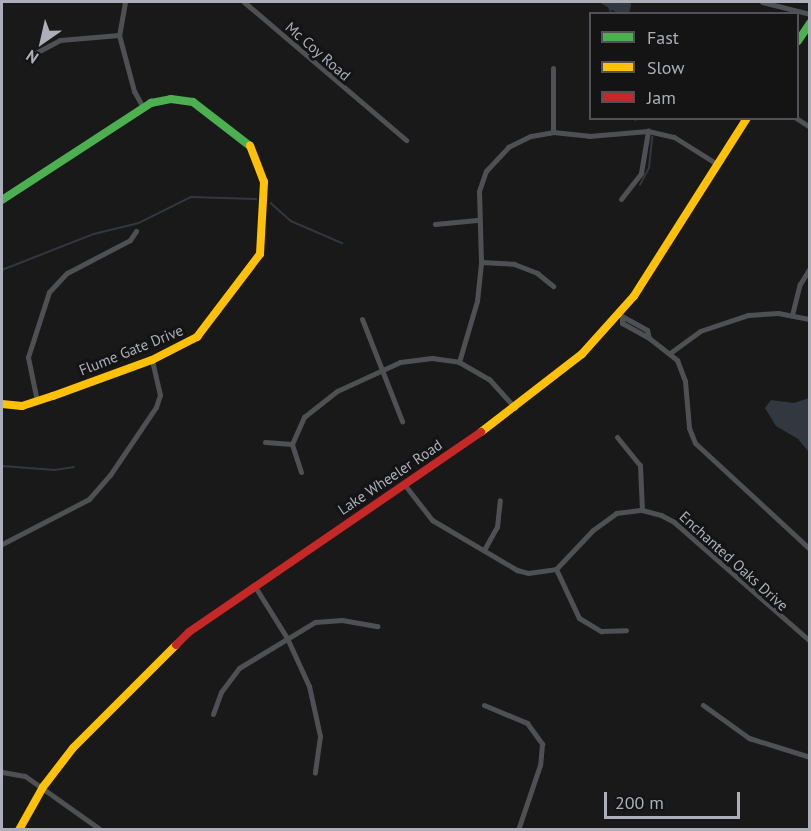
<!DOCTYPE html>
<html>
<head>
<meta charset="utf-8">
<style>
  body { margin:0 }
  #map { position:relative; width:811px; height:831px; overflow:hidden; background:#19191a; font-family:"PT Sans",sans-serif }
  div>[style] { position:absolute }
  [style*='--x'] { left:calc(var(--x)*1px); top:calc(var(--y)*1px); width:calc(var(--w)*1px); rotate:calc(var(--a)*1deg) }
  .water>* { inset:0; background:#323840 }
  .stream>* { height:1.5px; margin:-0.75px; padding:0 0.75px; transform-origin:0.75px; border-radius:0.75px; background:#323840 }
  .street>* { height:5px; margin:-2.5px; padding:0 2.5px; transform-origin:2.5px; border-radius:2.5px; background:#4f5053 }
  .fast>* { height:8px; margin:-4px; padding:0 4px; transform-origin:4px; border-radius:4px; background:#4caf50 }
  .slow>* { height:8px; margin:-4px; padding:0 4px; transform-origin:4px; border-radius:4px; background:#ffc107 }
  .jam>* { height:8px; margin:-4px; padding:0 4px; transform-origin:4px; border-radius:4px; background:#c62828 }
  span { translate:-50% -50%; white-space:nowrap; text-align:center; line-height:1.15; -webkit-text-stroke:6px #141415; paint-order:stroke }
  .street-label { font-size:15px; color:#acaeb9 }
  .frame { position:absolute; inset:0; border:3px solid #acaeb9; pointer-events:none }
  .legend { position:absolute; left:589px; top:12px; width:210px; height:108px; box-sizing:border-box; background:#141415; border:2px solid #515257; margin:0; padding:8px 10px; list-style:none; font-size:18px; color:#acaeb9 }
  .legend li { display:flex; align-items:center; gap:12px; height:30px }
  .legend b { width:30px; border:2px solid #515257 }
  .north { position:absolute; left:12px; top:12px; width:60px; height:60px; -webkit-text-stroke:4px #141415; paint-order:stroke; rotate:214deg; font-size:16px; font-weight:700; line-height:24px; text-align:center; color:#acaeb9 }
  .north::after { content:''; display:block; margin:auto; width:21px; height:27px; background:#acaeb9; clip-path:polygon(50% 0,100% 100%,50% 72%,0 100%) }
  .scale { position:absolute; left:604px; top:792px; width:136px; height:27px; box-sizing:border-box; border:3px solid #acaeb9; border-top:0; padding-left:8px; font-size:18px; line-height:21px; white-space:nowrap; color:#acaeb9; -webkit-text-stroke:4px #141415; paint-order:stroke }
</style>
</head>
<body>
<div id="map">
  <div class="water">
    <i style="clip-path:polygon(599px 2px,631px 2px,631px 6px,629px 13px,617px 13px)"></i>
    <i style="clip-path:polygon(809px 398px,809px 452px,798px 439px,776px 426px,765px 408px,771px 400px,794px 403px)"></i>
  </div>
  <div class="stream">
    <i style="--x:610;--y:8;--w:6;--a:72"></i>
    <i style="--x:636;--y:118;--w:2;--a:90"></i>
    <i style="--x:640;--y:185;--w:19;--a:-62"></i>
    <i style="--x:649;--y:168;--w:31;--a:-84"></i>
    <i style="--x:271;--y:203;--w:27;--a:42"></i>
    <i style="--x:291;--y:221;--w:56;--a:23.3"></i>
    <i style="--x:2;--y:270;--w:99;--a:-21.4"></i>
    <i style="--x:94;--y:234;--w:46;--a:-13.7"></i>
    <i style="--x:139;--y:223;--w:58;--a:-26.6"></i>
    <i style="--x:191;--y:197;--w:65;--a:1.8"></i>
    <i style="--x:2;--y:466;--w:53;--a:4.3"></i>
    <i style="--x:55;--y:470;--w:19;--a:-9"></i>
  </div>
  <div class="street">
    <i style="--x:125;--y:2;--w:34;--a:100"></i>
    <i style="--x:119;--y:35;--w:58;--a:75"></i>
    <i style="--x:134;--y:91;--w:18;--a:61"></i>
    <i style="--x:244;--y:2;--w:213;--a:40.4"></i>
    <i style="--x:762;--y:2;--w:49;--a:14"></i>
    <i style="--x:30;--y:56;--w:34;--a:-28"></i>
    <i style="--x:60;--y:40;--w:59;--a:-4.8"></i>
    <i style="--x:553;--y:68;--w:64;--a:90"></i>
    <i style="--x:796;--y:118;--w:17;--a:33"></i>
    <i style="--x:621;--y:199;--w:33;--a:-52"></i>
    <i style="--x:641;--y:173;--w:43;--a:-80.5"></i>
    <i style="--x:435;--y:224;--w:42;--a:-5.4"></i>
    <i style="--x:481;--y:262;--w:33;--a:3"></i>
    <i style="--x:514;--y:264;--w:25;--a:21"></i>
    <i style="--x:537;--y:273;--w:21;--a:39"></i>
    <i style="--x:620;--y:315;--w:31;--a:29"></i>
    <i style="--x:647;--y:330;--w:8;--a:76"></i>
    <i style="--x:792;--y:315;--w:32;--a:-76"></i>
    <i style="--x:800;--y:284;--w:19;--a:-58"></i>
    <i style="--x:622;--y:317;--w:6;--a:90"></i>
    <i style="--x:622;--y:323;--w:31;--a:29"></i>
    <i style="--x:649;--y:338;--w:36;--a:38"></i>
    <i style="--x:677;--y:360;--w:22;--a:69"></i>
    <i style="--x:685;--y:381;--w:47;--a:85.1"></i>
    <i style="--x:689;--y:428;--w:16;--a:68"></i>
    <i style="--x:695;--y:443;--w:156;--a:42.7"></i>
    <i style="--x:362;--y:319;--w:110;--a:68.6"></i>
    <i style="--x:670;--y:353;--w:37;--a:-36"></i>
    <i style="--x:700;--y:331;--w:51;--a:-18.4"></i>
    <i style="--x:748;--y:315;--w:30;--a:-4"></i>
    <i style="--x:778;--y:313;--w:33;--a:11"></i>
    <i style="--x:459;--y:362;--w:64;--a:-73.6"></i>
    <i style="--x:477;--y:301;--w:39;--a:-84"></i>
    <i style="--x:481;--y:262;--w:71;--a:-91.6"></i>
    <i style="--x:479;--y:191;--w:21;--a:-71"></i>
    <i style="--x:486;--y:171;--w:33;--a:-47"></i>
    <i style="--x:508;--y:147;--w:25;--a:-26"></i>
    <i style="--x:531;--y:136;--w:22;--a:-10"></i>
    <i style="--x:553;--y:132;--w:36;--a:6"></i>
    <i style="--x:589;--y:136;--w:59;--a:-4.8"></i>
    <i style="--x:648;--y:131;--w:27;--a:13"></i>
    <i style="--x:674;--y:137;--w:51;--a:32.1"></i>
    <i style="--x:37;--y:401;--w:45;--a:-101.6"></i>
    <i style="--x:28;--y:357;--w:68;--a:-72.1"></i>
    <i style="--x:49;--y:292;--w:26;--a:-47"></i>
    <i style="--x:67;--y:273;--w:71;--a:-27.6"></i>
    <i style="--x:130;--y:240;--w:11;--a:-56"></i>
    <i style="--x:617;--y:437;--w:36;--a:51"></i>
    <i style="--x:640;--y:465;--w:45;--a:87.5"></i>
    <i style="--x:265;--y:442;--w:27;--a:4"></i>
    <i style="--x:301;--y:472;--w:29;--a:-108"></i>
    <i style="--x:292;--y:444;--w:30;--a:-66"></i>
    <i style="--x:304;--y:417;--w:42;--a:-38.2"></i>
    <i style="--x:337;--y:391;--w:69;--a:-24.7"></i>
    <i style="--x:400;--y:362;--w:32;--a:-7"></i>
    <i style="--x:432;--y:358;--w:27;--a:8"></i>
    <i style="--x:459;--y:362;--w:34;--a:30"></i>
    <i style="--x:489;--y:379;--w:39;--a:48"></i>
    <i style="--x:404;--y:484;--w:46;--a:52.1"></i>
    <i style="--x:432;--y:520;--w:99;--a:30.5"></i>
    <i style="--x:517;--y:570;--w:11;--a:15"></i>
    <i style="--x:528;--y:573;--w:28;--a:-8"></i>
    <i style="--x:556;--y:569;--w:54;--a:-46.5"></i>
    <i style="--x:593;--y:530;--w:29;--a:-36"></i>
    <i style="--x:616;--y:513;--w:26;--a:-7"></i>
    <i style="--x:642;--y:510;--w:20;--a:15"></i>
    <i style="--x:661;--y:515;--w:15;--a:28"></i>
    <i style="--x:674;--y:522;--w:181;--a:41.2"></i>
    <i style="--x:2;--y:544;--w:98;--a:-27.3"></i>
    <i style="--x:89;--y:499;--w:32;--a:-49"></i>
    <i style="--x:110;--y:475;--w:82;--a:-55.9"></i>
    <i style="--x:156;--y:407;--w:13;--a:-72"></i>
    <i style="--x:160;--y:395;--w:36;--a:-103"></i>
    <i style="--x:484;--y:550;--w:26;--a:-61"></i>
    <i style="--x:497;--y:527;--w:27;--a:-84"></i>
    <i style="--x:556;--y:569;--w:54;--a:64.9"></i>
    <i style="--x:579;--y:618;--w:26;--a:31"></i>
    <i style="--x:601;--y:631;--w:25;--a:-2"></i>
    <i style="--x:254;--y:585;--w:62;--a:58.1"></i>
    <i style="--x:287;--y:638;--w:53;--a:65.4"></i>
    <i style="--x:309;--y:686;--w:51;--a:77.6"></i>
    <i style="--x:320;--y:736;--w:37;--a:98"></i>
    <i style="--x:484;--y:705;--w:47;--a:22.7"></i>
    <i style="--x:527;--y:723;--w:26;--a:54"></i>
    <i style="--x:542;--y:744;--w:21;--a:95"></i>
    <i style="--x:540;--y:765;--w:69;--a:108.7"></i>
    <i style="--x:703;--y:705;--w:57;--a:35.7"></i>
    <i style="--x:749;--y:738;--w:64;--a:17.3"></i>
    <i style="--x:213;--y:714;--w:23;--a:-70"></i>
    <i style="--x:221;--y:692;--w:30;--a:-53"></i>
    <i style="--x:239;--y:668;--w:89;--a:-31.2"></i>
    <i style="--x:315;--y:622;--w:27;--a:-4"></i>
    <i style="--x:342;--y:620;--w:36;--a:10"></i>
    <i style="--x:2;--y:772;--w:23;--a:10"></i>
    <i style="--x:25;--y:776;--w:93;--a:35.4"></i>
  </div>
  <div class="fast">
    <i style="--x:798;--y:41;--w:22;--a:-56"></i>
    <i style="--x:2;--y:200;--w:178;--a:-33.1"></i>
    <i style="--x:151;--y:103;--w:20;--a:-11"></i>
    <i style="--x:171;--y:99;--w:22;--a:8"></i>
    <i style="--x:193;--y:102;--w:72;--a:37.7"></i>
  </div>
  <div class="slow">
    <i style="--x:2;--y:404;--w:20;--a:6"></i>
    <i style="--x:22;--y:406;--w:33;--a:-18"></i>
    <i style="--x:53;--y:396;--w:105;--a:-20"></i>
    <i style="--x:152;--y:360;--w:51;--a:-27.1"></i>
    <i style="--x:197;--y:337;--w:104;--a:-52.8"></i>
    <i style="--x:260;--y:254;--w:72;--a:-86.8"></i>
    <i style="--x:264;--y:182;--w:39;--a:-111"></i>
    <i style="--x:481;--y:432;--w:128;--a:-37.7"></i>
    <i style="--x:582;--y:354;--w:78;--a:-48.1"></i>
    <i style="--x:634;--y:296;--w:211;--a:-57.6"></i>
    <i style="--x:19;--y:830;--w:49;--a:-60.8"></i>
    <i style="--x:43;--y:787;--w:49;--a:-52.4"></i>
    <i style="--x:73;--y:748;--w:146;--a:-45"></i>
  </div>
  <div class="jam">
    <i style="--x:176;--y:645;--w:18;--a:-45"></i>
    <i style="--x:189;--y:632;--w:354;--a:-34.4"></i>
  </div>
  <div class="street-label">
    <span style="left:318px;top:51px;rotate:41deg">Mc Coy Road</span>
    <span style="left:131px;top:350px;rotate:-22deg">Flume Gate Drive</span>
    <span style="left:390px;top:477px;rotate:-34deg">Lake Wheeler Road</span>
    <span style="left:734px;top:561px;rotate:42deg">Enchanted Oaks Drive</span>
  </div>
  <div class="frame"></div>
  <ul class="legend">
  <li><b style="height:8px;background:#4caf50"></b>Fast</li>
  <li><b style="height:8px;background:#ffc107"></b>Slow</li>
  <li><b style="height:8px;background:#c62828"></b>Jam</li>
  </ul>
  <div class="north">N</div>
  <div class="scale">200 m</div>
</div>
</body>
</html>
